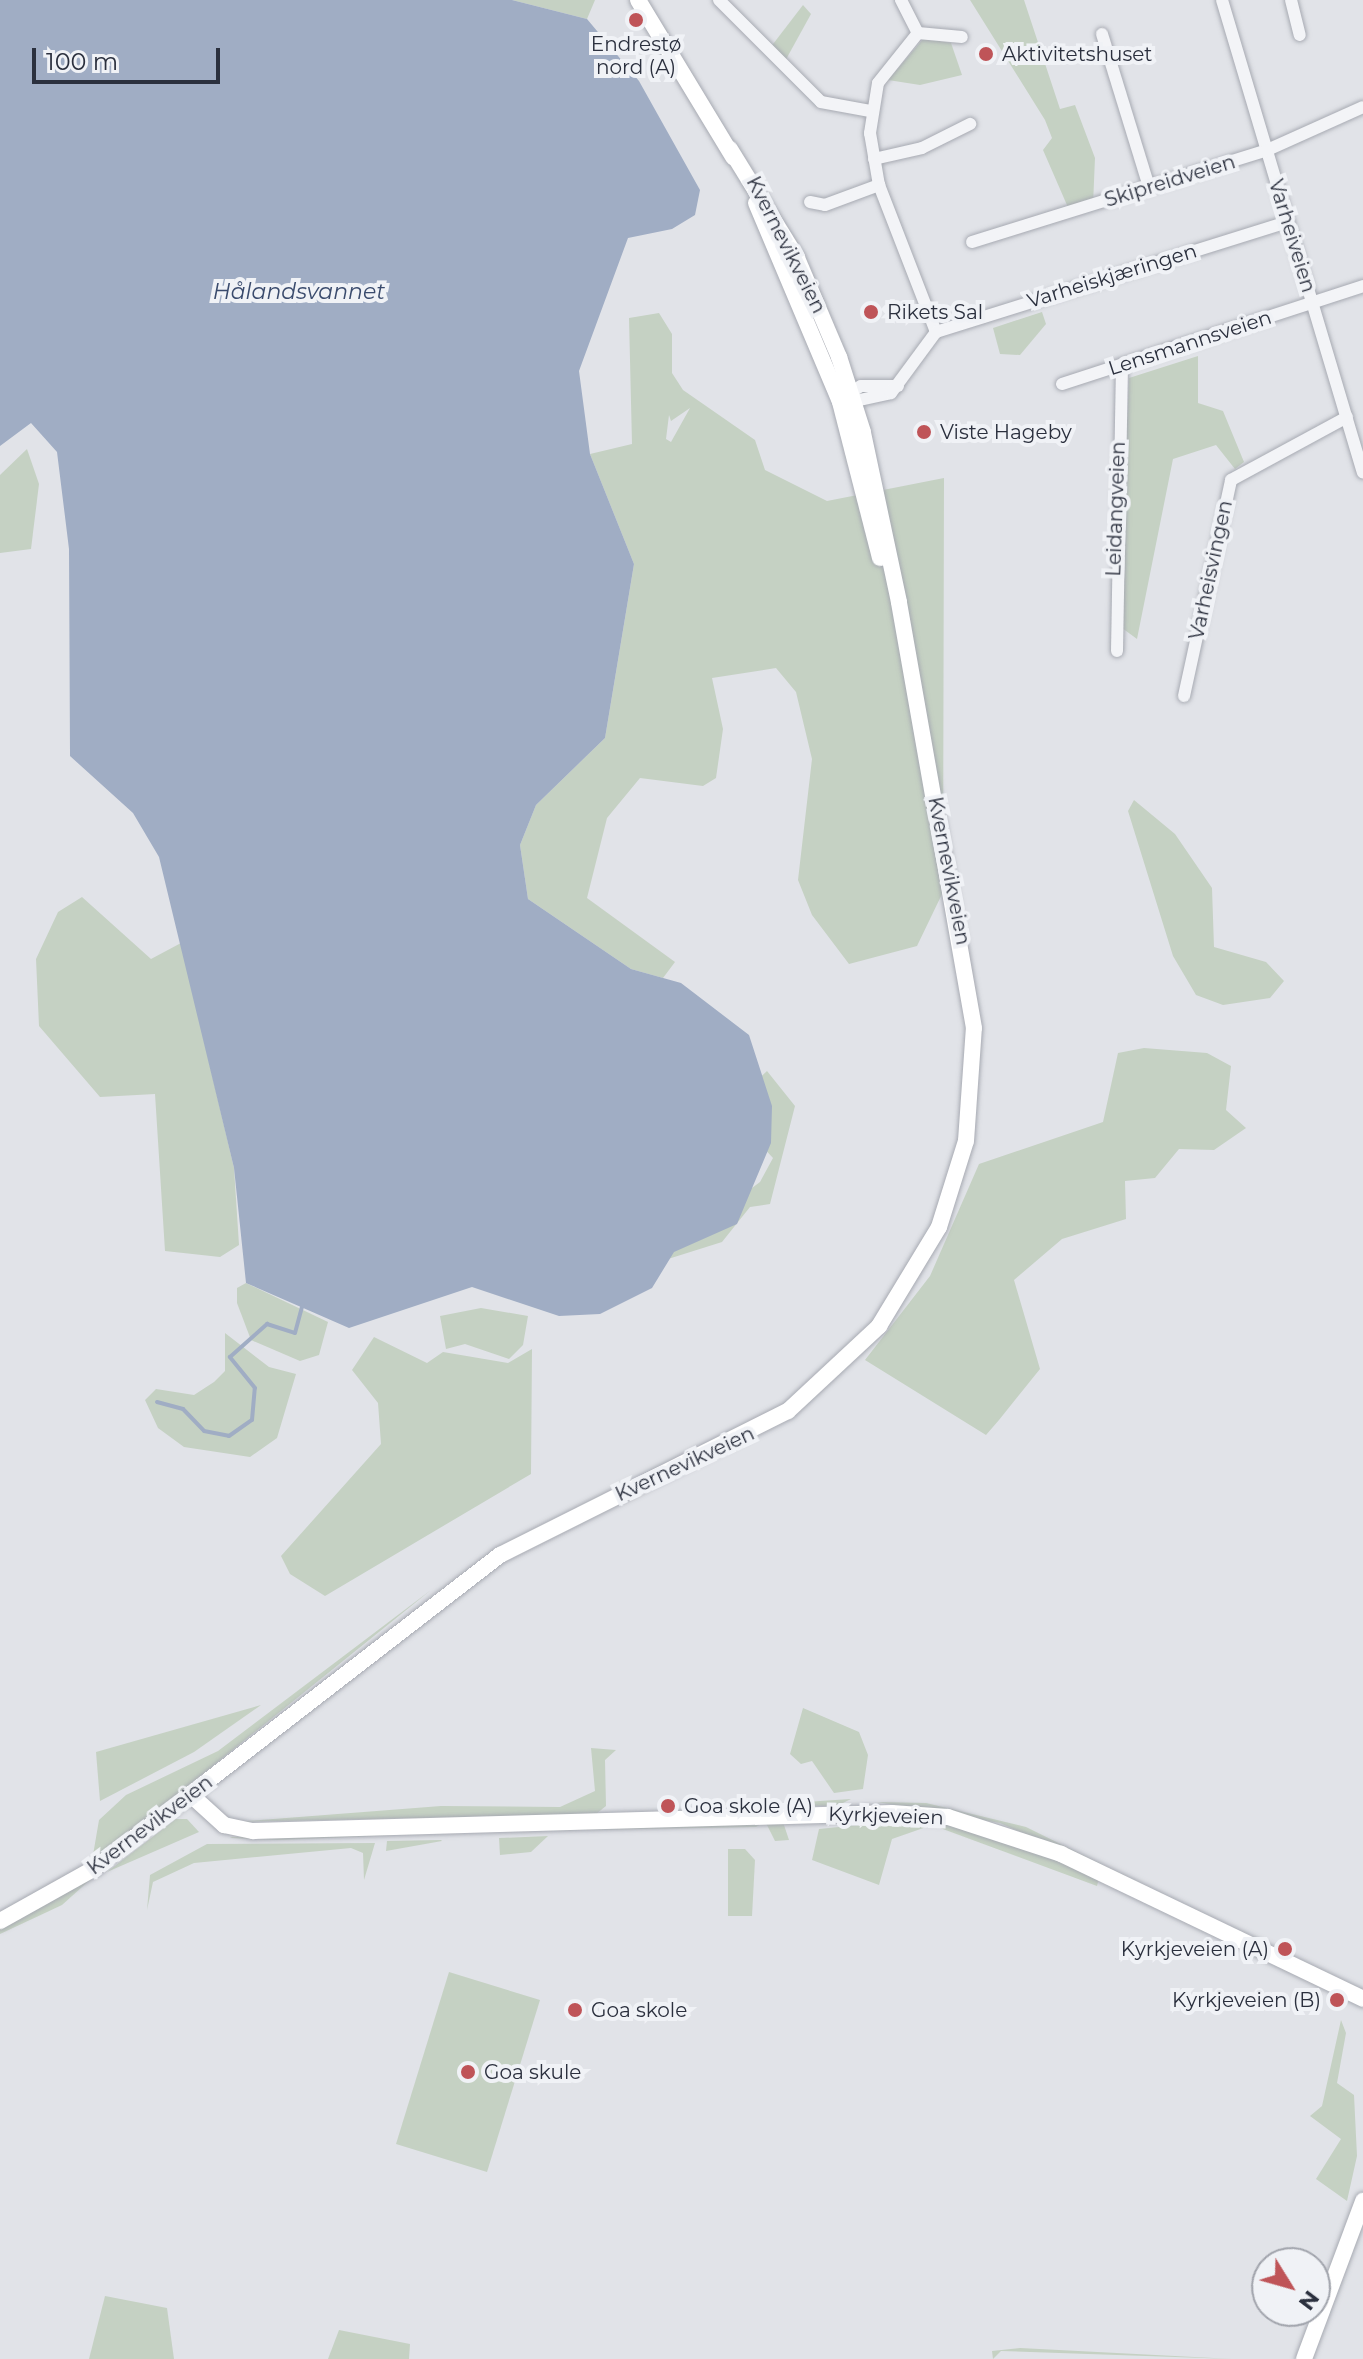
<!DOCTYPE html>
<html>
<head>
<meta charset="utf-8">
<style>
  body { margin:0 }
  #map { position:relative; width:1363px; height:2359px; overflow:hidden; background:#e1e3e8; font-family:Montserrat,sans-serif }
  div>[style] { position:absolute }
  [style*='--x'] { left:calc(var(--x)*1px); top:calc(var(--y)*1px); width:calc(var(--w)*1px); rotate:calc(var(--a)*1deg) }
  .green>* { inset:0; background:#c5d1c3 }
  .water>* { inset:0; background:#a0adc4 }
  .stream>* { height:4px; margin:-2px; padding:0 2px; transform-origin:2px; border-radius:2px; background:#a0adc4 }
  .roads { filter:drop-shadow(0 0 2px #a7aab2) drop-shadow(0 0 2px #a7aab2) }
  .street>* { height:12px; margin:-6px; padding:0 6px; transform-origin:6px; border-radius:6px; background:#f3f4f7 }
  .secondary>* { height:16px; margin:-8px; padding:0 8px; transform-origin:8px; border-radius:8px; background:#fff }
  .dots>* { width:22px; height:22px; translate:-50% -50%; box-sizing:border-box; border:4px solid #f0f2f6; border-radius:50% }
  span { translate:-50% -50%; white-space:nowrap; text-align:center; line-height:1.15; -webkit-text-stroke:8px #f0f2f6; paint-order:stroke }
  .poi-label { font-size:20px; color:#2b303e }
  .left { translate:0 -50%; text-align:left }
  .right { translate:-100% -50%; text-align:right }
  .street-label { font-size:20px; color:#2b303e }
  .water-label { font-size:22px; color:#3a4b6d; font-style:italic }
  .north { position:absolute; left:1251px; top:2247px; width:80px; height:80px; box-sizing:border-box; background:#f0f2f6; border:2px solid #a1a4ac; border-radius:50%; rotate:127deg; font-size:22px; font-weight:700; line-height:32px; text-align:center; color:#2b303e }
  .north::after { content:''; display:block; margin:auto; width:28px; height:36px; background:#bf5458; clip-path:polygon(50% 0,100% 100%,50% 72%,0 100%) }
  .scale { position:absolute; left:32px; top:48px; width:188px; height:36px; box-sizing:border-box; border:4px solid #2b303e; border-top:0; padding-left:10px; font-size:24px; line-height:28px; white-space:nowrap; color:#2b303e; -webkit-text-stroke:6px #f0f2f6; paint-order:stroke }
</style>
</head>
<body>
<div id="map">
  <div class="green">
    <i style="clip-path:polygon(512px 0,595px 0,587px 19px)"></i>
    <i style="clip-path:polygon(970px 0,1024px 0,1060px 109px,1075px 105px,1095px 158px,1093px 205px,1070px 212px,1043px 150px,1052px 138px,1045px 120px)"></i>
    <i style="clip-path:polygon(803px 5px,811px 14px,784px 63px,770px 48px)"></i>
    <i style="clip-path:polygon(924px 38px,951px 43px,962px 75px,920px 85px,888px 80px)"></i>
    <i style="clip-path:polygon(1042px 312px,1046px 324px,1020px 355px,1000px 354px,993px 328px)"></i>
    <i style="clip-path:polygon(evenodd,659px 313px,672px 334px,672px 373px,683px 390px,755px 440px,765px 470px,827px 501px,944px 478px,943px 892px,917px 946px,849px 964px,812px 915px,798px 880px,812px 759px,796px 692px,776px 668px,712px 678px,723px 729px,716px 778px,703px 786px,640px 778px,607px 818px,587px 898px,675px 962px,663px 978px,631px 969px,528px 899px,520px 845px,536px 805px,605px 738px,634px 564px,590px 454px,632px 444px,629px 318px,659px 313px,690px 408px,671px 442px,666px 439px,669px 415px,671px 421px,690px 408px)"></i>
    <i style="clip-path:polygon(1198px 356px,1198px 403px,1223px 411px,1244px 462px,1235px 469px,1216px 445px,1173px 459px,1137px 639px,1118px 625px,1129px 378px)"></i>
    <i style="clip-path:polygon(27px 449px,39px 484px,31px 549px,0 553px,0 475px)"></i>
    <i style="clip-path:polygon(1134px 800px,1175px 834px,1212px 888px,1214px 947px,1266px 962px,1284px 981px,1270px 998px,1223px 1005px,1196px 995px,1173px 956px,1128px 811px)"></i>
    <i style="clip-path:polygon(82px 897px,151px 959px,181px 943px,234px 1168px,239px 1245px,220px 1257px,165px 1251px,155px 1094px,100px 1097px,39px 1026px,36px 959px,58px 912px)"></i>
    <i style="clip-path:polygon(1144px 1048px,1207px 1053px,1231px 1066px,1226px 1110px,1246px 1128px,1214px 1150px,1179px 1149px,1155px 1178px,1125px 1181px,1126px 1219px,1062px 1239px,1014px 1280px,1040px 1369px,999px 1420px,986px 1435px,865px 1360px,930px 1276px,979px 1164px,1103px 1122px,1118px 1053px)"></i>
    <i style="clip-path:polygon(767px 1071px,795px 1106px,770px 1204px,750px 1207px,722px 1242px,649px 1265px,760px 1182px,773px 1158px,758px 1142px,750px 1087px)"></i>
    <i style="clip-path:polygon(246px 1283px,328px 1322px,319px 1355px,300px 1361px,251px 1340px,237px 1303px,237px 1288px)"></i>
    <i style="clip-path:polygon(481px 1308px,528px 1316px,523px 1345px,509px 1359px,465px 1344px,446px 1349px,440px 1316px)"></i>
    <i style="clip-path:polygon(225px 1333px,269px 1367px,296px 1374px,277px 1438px,250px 1457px,184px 1447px,158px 1428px,145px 1400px,156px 1389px,194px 1395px,214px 1382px,225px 1371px)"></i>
    <i style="clip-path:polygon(374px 1337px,427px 1363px,443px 1352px,508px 1363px,532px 1349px,531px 1474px,325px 1596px,290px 1574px,281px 1556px,381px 1444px,378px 1403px,352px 1370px)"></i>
    <i style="clip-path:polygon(431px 1590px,101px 1856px,93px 1855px,99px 1820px,126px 1795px,218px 1751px)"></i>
    <i style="clip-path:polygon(261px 1705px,194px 1752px,100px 1801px,96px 1752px)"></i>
    <i style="clip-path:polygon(803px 1708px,859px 1732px,868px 1755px,863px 1789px,834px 1793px,812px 1761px,801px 1764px,790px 1754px)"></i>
    <i style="clip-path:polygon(591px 1748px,616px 1750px,605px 1760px,606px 1806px,596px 1814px,235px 1822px,441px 1806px,560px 1807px,595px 1791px)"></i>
    <i style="clip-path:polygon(741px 1799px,760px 1805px,851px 1799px,837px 1806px,724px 1805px)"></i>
    <i style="clip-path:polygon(877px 1802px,926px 1803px,1026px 1827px,1180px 1903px,1000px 1823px)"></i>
    <i style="clip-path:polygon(176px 1819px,187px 1819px,199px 1832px,107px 1872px)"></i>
    <i style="clip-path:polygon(766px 1819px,783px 1822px,789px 1840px,775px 1841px,765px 1821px,756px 1827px,459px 1832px)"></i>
    <i style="clip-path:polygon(919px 1819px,993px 1833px,1099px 1878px,1097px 1886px,932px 1825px,892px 1839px,879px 1885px,812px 1860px,819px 1829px)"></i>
    <i style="clip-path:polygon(445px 1833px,278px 1840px,230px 1838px,232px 1837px)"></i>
    <i style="clip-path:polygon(548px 1836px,531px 1852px,500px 1855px,499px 1838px)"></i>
    <i style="clip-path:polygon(387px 1841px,441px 1840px,442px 1841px,386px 1851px)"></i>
    <i style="clip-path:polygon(375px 1843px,364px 1880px,363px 1853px,351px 1848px,194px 1863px,153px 1882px,147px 1910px,150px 1875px,207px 1844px)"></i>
    <i style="clip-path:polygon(728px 1849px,745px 1849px,755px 1860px,752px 1916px,728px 1916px)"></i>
    <i style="clip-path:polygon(92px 1878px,62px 1905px,0 1934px,0 1928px)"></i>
    <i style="clip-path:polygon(449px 1972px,540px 2000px,487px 2172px,396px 2144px)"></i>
    <i style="clip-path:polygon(1341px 2020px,1346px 2033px,1337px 2083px,1354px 2095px,1357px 2156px,1347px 2201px,1316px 2179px,1341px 2139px,1310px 2116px,1322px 2106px)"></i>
    <i style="clip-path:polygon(105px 2296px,167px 2308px,174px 2359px,89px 2359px)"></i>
    <i style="clip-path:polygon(339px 2330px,410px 2344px,409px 2359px,328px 2359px)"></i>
    <i style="clip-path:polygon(1020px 2348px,1233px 2359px,1001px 2351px,993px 2359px,992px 2351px)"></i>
  </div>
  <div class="water">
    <i style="clip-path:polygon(0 0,512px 0,587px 19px,639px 81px,700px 190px,695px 215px,672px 229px,628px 238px,579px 371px,590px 454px,634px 564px,605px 738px,536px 805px,520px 845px,528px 899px,631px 969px,681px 983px,749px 1035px,772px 1106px,771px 1143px,737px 1224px,674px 1252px,652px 1288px,600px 1314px,559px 1316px,472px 1287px,349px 1328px,246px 1283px,234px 1168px,159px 857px,133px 813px,70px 756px,69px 549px,57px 452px,31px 423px,0 446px)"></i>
  </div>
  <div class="stream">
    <i style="--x:157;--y:1402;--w:27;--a:15"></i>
    <i style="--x:183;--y:1409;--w:30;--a:46"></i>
    <i style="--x:204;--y:1431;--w:25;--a:11"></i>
    <i style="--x:229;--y:1436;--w:28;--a:-35"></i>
    <i style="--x:252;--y:1420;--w:32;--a:-85"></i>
    <i style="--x:255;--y:1388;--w:40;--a:-129"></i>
    <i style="--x:230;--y:1357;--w:50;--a:-41.7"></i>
    <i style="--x:267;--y:1324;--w:29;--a:18"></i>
    <i style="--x:295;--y:1333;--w:30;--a:-75"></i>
  </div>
  <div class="roads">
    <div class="street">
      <i style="--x:719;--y:0;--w:144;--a:45"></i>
      <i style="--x:821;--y:102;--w:50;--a:10.4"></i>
      <i style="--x:901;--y:0;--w:37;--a:63"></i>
      <i style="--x:918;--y:33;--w:64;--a:128.7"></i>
      <i style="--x:878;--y:83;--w:51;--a:99.1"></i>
      <i style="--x:870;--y:133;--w:53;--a:80.2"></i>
      <i style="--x:879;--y:185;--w:158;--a:68.8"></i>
      <i style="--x:1222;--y:0;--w:493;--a:73.4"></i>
      <i style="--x:1291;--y:0;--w:36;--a:76"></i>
      <i style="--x:918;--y:33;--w:44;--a:5.2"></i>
      <i style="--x:1102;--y:34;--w:160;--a:72.9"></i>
      <i style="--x:874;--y:159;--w:49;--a:-12.9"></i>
      <i style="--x:922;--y:148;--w:54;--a:-26.6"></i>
      <i style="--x:810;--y:202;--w:15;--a:11"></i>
      <i style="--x:825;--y:205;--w:58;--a:-20.3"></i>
      <i style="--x:972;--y:242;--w:307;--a:-17.3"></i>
      <i style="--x:1265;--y:151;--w:107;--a:-24.2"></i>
      <i style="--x:936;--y:332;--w:369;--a:-17.4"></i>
      <i style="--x:1062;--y:384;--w:317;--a:-18"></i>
      <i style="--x:845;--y:396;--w:19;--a:-32"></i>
      <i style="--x:861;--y:386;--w:37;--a:0"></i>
      <i style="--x:846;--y:403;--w:46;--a:-12.5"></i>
      <i style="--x:891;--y:393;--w:76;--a:-53.6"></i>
      <i style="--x:1117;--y:651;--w:285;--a:-89"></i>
      <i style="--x:1184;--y:696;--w:221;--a:-77.7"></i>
      <i style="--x:1231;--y:480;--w:132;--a:-28.5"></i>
    </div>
    <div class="secondary">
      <i style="--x:638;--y:0;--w:184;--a:58.8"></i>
      <i style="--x:756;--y:203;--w:216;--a:67.1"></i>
      <i style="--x:840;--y:402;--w:161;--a:75.6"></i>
      <i style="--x:191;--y:1795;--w:45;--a:42.3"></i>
      <i style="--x:224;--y:1825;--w:30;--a:12"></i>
      <i style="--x:253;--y:1831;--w:639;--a:-1.61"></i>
      <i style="--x:892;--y:1813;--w:56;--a:4.1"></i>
      <i style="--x:948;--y:1817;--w:119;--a:18.1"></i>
      <i style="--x:1061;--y:1854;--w:335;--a:25.6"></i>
      <i style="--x:0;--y:1921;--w:109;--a:-29.2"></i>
      <i style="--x:95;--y:1868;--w:512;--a:-37.7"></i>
      <i style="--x:500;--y:1555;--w:322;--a:-26.6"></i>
      <i style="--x:788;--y:1411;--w:125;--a:-43"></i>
      <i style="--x:879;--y:1326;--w:116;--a:-58.8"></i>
      <i style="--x:939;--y:1227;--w:90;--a:-72.6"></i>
      <i style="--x:966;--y:1141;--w:113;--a:-86"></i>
      <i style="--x:974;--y:1028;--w:433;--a:-100"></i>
      <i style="--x:899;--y:602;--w:174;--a:-102"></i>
      <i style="--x:863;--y:432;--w:79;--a:-107.7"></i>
      <i style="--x:839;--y:357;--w:108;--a:-113"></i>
      <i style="--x:797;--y:258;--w:128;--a:-121.6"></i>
      <i style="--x:1304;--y:2359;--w:169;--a:-69.5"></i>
    </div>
  </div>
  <div class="dots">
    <i style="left:636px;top:20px;background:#bf5458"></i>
    <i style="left:986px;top:54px;background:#bf5458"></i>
    <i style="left:871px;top:312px;background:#bf5458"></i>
    <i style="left:924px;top:432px;background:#bf5458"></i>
    <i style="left:668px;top:1806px;background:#bf5458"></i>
    <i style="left:1285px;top:1949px;background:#bf5458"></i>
    <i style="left:1337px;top:2000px;background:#bf5458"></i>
    <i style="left:575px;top:2010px;background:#bf5458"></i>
    <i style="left:468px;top:2072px;background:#bf5458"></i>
  </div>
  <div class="poi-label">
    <span style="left:636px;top:56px">Endrestø<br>nord (A)</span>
    <span class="left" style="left:1002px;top:54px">Aktivitetshuset</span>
    <span class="left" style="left:887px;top:312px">Rikets Sal</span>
    <span class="left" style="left:940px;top:432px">Viste Hageby</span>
    <span class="left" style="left:684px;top:1806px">Goa skole (A)</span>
    <span class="right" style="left:1269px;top:1949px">Kyrkjeveien (A)</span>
    <span class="right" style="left:1321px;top:2000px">Kyrkjeveien (B)</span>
    <span class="left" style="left:591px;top:2010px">Goa skole</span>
    <span class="left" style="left:484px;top:2072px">Goa skule</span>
  </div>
  <div class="street-label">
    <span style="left:1170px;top:181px;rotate:-17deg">Skipreidveien</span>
    <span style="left:1292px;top:236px;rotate:73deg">Varheiveien</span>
    <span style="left:786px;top:245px;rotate:63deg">Kvernevikveien</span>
    <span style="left:1112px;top:276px;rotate:-17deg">Varheiskjæringen</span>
    <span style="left:1190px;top:343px;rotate:-18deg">Lensmannsveien</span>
    <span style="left:1116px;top:509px;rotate:-88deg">Leidangveien</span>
    <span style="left:1211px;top:570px;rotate:-78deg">Varheisvingen</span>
    <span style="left:949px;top:871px;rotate:79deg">Kvernevikveien</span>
    <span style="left:685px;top:1464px;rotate:-25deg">Kvernevikveien</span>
    <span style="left:886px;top:1816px;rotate:2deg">Kyrkjeveien</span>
    <span style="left:150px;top:1825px;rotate:-37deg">Kvernevikveien</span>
  </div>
  <div class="water-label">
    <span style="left:299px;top:292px">Hålandsvannet</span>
  </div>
  <div class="north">N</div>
  <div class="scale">100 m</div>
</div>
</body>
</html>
